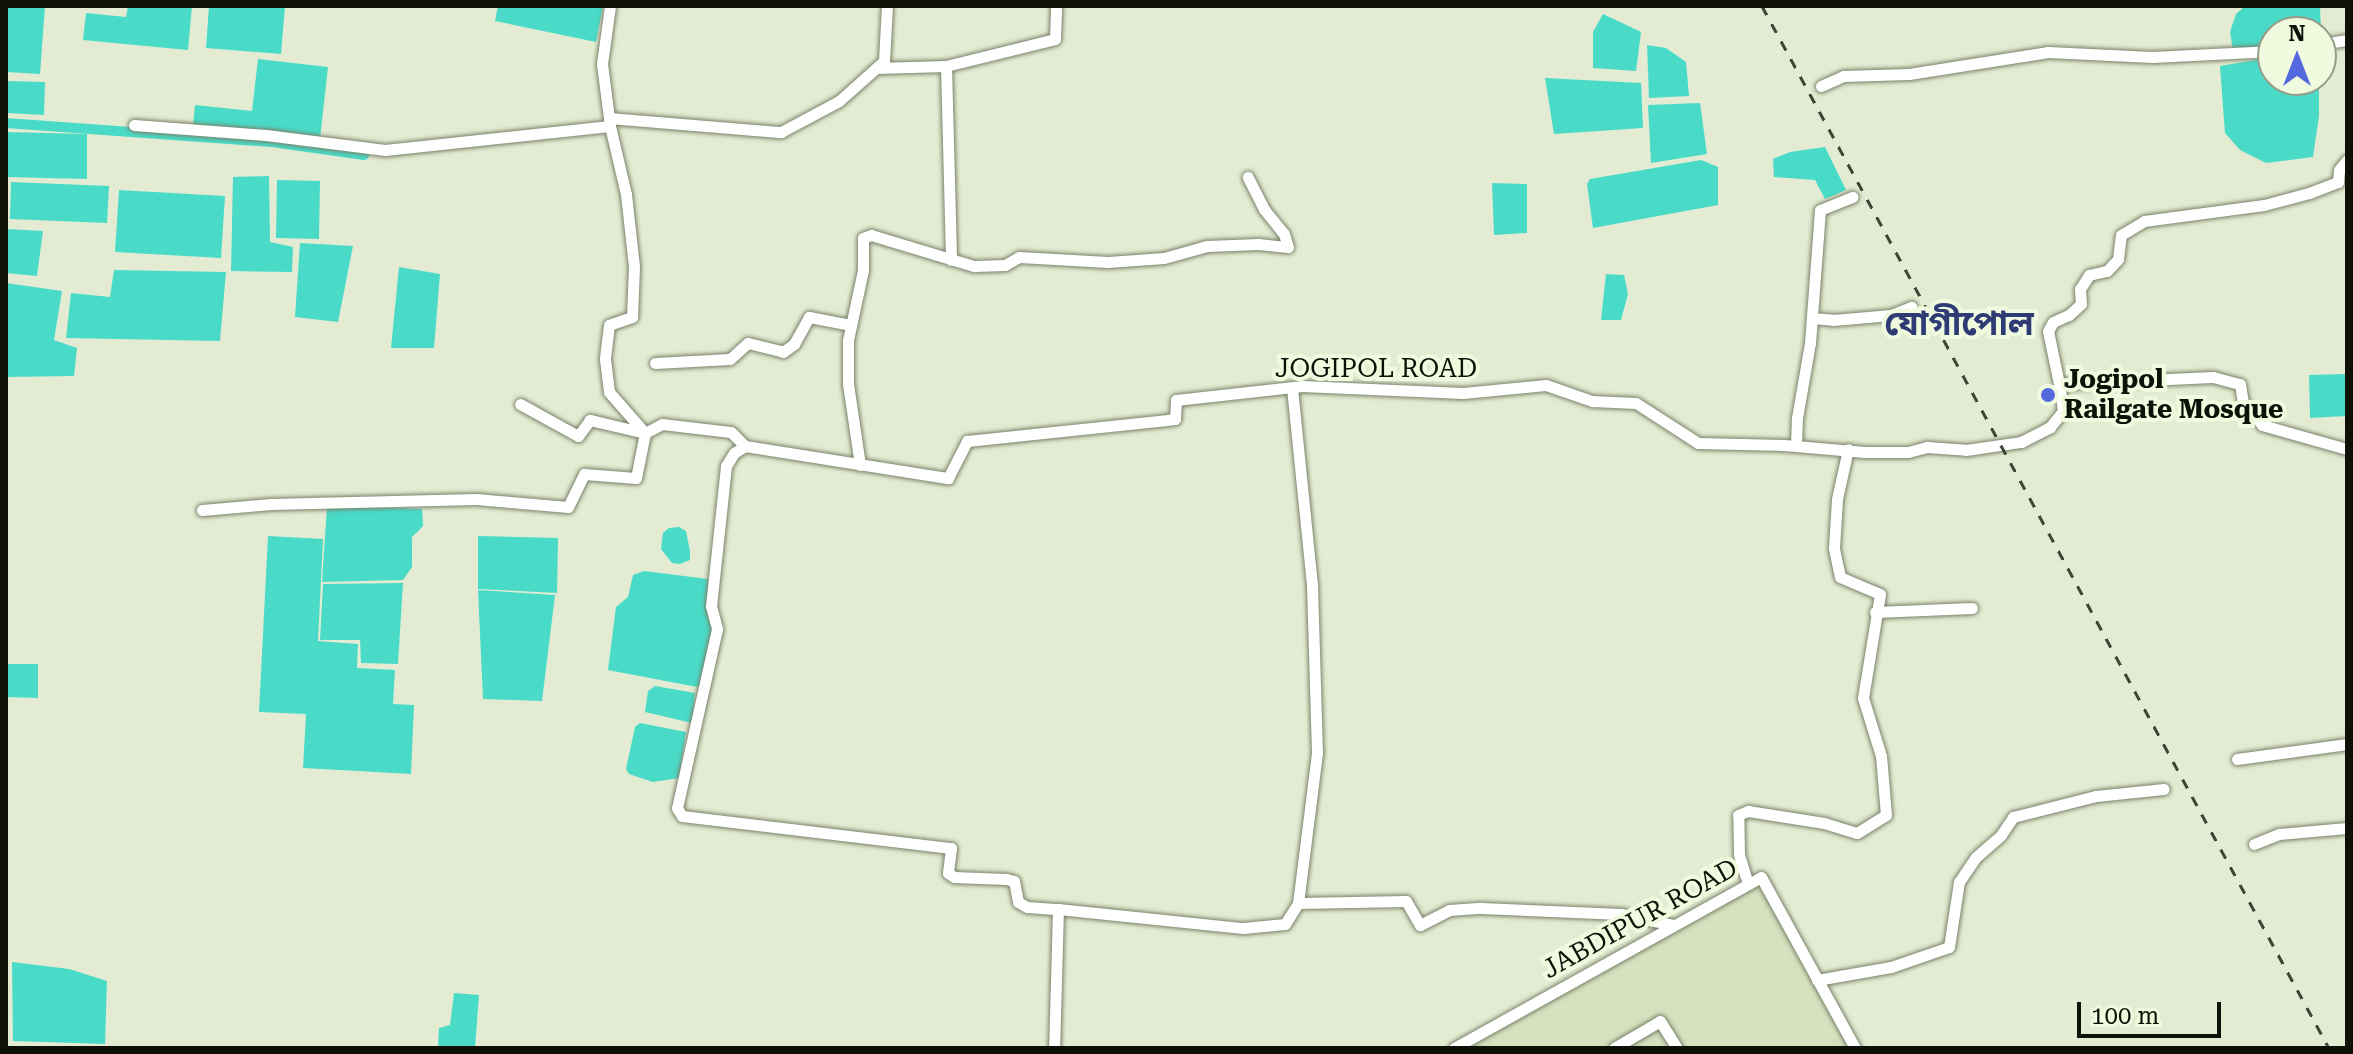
<!DOCTYPE html>
<html>
<head>
<meta charset="utf-8">
<style>
  body { margin:0 }
  #map { position:relative; width:2353px; height:1054px; overflow:hidden; background:#e3ecd2; font-family:"Roboto Serif","Noto Sans Bengali",serif }
  div>[style] { position:absolute }
  [style*='--x'] { left:calc(var(--x)*1px); top:calc(var(--y)*1px); width:calc(var(--w)*1px); rotate:calc(var(--a)*1deg) }
  .built>* { inset:0; background:#d5e1bf }
  .water>* { inset:0; background:#49dbc8 }
  .canal>* { height:10px; margin:-5px; padding:0 5px; transform-origin:5px; border-radius:5px; background:#49dbc8 }
  .roads { filter:drop-shadow(0 0 2px #7a826a) drop-shadow(0 0 2px #7a826a) }
  .minor>* { height:11px; margin:-5.5px; padding:0 5.5px; transform-origin:5.5px; border-radius:5.5px; background:#fff }
  .rail>* { height:3px; margin-top:-1.5px; transform-origin:0; background:repeating-linear-gradient(90deg,#3f4336 0 10px,transparent 0 20px) }
  .dots>* { width:22px; height:22px; translate:-50% -50%; box-sizing:border-box; border:4px solid #f0fadf; border-radius:50% }
  span { translate:-50% -50%; white-space:nowrap; text-align:center; line-height:1.15; -webkit-text-stroke:8px #f0fadf; paint-order:stroke }
  .street-label { font-size:26px; color:#0e1108 }
  .poi-label { font-size:26px; color:#0e1108; font-weight:700 }
  .left { translate:0 -50%; text-align:left }
  .district-label { font-size:34px; color:#2f3b75; font-weight:700 }
  .frame { position:absolute; inset:0; border:8px solid #0e1108; pointer-events:none }
  .north { position:absolute; left:2257px; top:16px; width:80px; height:80px; box-sizing:border-box; background:#f0fadf; border:2px solid #969d89; border-radius:50%; rotate:0deg; font-size:22px; font-weight:700; line-height:32px; text-align:center; color:#0e1108 }
  .north::after { content:''; display:block; margin:auto; width:28px; height:36px; background:#5569df; clip-path:polygon(50% 0,100% 100%,50% 72%,0 100%) }
  .scale { position:absolute; left:2077px; top:1002px; width:144px; height:36px; box-sizing:border-box; border:4px solid #0e1108; border-top:0; padding-left:10px; font-size:24px; line-height:28px; white-space:nowrap; color:#0e1108; -webkit-text-stroke:6px #f0fadf; paint-order:stroke }
</style>
</head>
<body>
<div id="map">
  <div class="built">
    <i style="clip-path:polygon(1760px 880px,1854px 1048px,1464px 1048px)"></i>
  </div>
  <div class="water">
    <i style="clip-path:polygon(6px 6px,45px 6px,40px 74px,6px 72px)"></i>
    <i style="clip-path:polygon(128px 6px,192px 6px,188px 50px,83px 40px,86px 13px,126px 17px)"></i>
    <i style="clip-path:polygon(209px 6px,285px 6px,281px 54px,206px 48px)"></i>
    <i style="clip-path:polygon(498px 6px,603px 6px,596px 42px,495px 21px)"></i>
    <i style="clip-path:polygon(2245px 6px,2320px 6px,2321px 32px,2273px 32px,2273px 46px,2233px 50px,2230px 32px,2236px 14px)"></i>
    <i style="clip-path:polygon(1603px 14px,1641px 32px,1636px 71px,1593px 68px,1593px 32px)"></i>
    <i style="clip-path:polygon(1647px 45px,1666px 48px,1686px 62px,1689px 96px,1649px 98px)"></i>
    <i style="clip-path:polygon(2273px 57px,2273px 80px,2319px 80px,2319px 116px,2313px 157px,2266px 163px,2240px 150px,2225px 133px,2220px 66px)"></i>
    <i style="clip-path:polygon(258px 59px,328px 67px,320px 139px,193px 125px,195px 105px,252px 111px)"></i>
    <i style="clip-path:polygon(1545px 78px,1641px 83px,1643px 128px,1554px 134px)"></i>
    <i style="clip-path:polygon(6px 81px,45px 82px,44px 115px,6px 113px)"></i>
    <i style="clip-path:polygon(1700px 103px,1707px 154px,1651px 163px,1648px 105px)"></i>
    <i style="clip-path:polygon(6px 132px,87px 134px,87px 179px,6px 177px)"></i>
    <i style="clip-path:polygon(1825px 147px,1846px 190px,1825px 199px,1815px 180px,1774px 177px,1773px 159px,1790px 152px)"></i>
    <i style="clip-path:polygon(1701px 160px,1718px 167px,1718px 205px,1593px 228px,1587px 184px,1590px 179px)"></i>
    <i style="clip-path:polygon(269px 176px,270px 242px,293px 247px,292px 272px,231px 271px,233px 177px)"></i>
    <i style="clip-path:polygon(277px 180px,320px 181px,319px 239px,276px 238px)"></i>
    <i style="clip-path:polygon(11px 182px,109px 186px,107px 223px,10px 219px)"></i>
    <i style="clip-path:polygon(1492px 183px,1527px 184px,1527px 233px,1494px 235px)"></i>
    <i style="clip-path:polygon(119px 190px,225px 196px,221px 258px,115px 252px)"></i>
    <i style="clip-path:polygon(6px 229px,43px 231px,37px 276px,6px 273px)"></i>
    <i style="clip-path:polygon(300px 243px,353px 246px,338px 322px,295px 317px)"></i>
    <i style="clip-path:polygon(399px 267px,440px 274px,434px 348px,391px 348px)"></i>
    <i style="clip-path:polygon(114px 270px,226px 272px,220px 341px,66px 338px,71px 293px,110px 297px)"></i>
    <i style="clip-path:polygon(1606px 274px,1624px 275px,1628px 294px,1621px 320px,1601px 320px)"></i>
    <i style="clip-path:polygon(6px 283px,62px 291px,54px 340px,77px 348px,74px 376px,6px 377px)"></i>
    <i style="clip-path:polygon(2345px 374px,2347px 416px,2310px 418px,2309px 375px)"></i>
    <i style="clip-path:polygon(327px 506px,422px 509px,423px 526px,412px 537px,412px 567px,403px 580px,322px 582px)"></i>
    <i style="clip-path:polygon(679px 527px,686px 531px,690px 551px,690px 560px,680px 564px,672px 563px,661px 549px,663px 533px,669px 528px)"></i>
    <i style="clip-path:polygon(268px 536px,323px 539px,318px 641px,358px 644px,357px 668px,395px 670px,393px 704px,414px 705px,411px 774px,303px 768px,306px 714px,259px 712px)"></i>
    <i style="clip-path:polygon(478px 536px,558px 538px,557px 593px,478px 589px)"></i>
    <i style="clip-path:polygon(644px 571px,708px 579px,713px 631px,702px 684px,697px 687px,608px 670px,616px 607px,628px 597px,633px 575px)"></i>
    <i style="clip-path:polygon(403px 583px,398px 664px,361px 663px,360px 640px,320px 640px,323px 584px)"></i>
    <i style="clip-path:polygon(478px 590px,555px 595px,542px 701px,483px 699px)"></i>
    <i style="clip-path:polygon(6px 664px,38px 664px,38px 698px,6px 697px)"></i>
    <i style="clip-path:polygon(655px 686px,695px 693px,692px 723px,645px 712px,648px 691px)"></i>
    <i style="clip-path:polygon(640px 723px,686px 732px,679px 778px,653px 782px,629px 774px,626px 769px,635px 727px)"></i>
    <i style="clip-path:polygon(12px 962px,69px 969px,107px 981px,105px 1044px,13px 1041px)"></i>
    <i style="clip-path:polygon(454px 993px,479px 995px,475px 1048px,438px 1048px,439px 1028px,450px 1025px)"></i>
  </div>
  <div class="canal">
    <i style="--x:6;--y:123;--w:267;--a:4.1"></i>
    <i style="--x:272;--y:142;--w:93;--a:8"></i>
  </div>
  <div class="roads">
    <div class="minor">
      <i style="--x:610;--y:6;--w:59;--a:97.9"></i>
      <i style="--x:602;--y:64;--w:63;--a:82.6"></i>
      <i style="--x:610;--y:126;--w:70;--a:76.8"></i>
      <i style="--x:626;--y:194;--w:72;--a:83.7"></i>
      <i style="--x:634;--y:266;--w:51;--a:92.2"></i>
      <i style="--x:632;--y:317;--w:24;--a:161"></i>
      <i style="--x:609;--y:325;--w:34;--a:97"></i>
      <i style="--x:605;--y:359;--w:33;--a:83"></i>
      <i style="--x:609;--y:392;--w:55;--a:48.7"></i>
      <i style="--x:645;--y:433;--w:19;--a:-28"></i>
      <i style="--x:662;--y:424;--w:69;--a:6.6"></i>
      <i style="--x:731;--y:432;--w:20;--a:45"></i>
      <i style="--x:745;--y:446;--w:206;--a:9"></i>
      <i style="--x:948;--y:478;--w:42;--a:-62.8"></i>
      <i style="--x:967;--y:441;--w:209;--a:-6"></i>
      <i style="--x:1175;--y:419;--w:19;--a:-87"></i>
      <i style="--x:1176;--y:400;--w:127;--a:-6.3"></i>
      <i style="--x:1302;--y:386;--w:161;--a:2.5"></i>
      <i style="--x:1463;--y:393;--w:83;--a:-5.5"></i>
      <i style="--x:1546;--y:385;--w:49;--a:19.2"></i>
      <i style="--x:1592;--y:401;--w:44;--a:2.6"></i>
      <i style="--x:1636;--y:403;--w:74;--a:32.8"></i>
      <i style="--x:1698;--y:443;--w:86;--a:1.3"></i>
      <i style="--x:1784;--y:445;--w:81;--a:4.9"></i>
      <i style="--x:1865;--y:452;--w:43;--a:0"></i>
      <i style="--x:1908;--y:452;--w:20;--a:-15"></i>
      <i style="--x:1927;--y:447;--w:39;--a:4"></i>
      <i style="--x:1966;--y:450;--w:56;--a:-8.3"></i>
      <i style="--x:2021;--y:442;--w:33;--a:-27"></i>
      <i style="--x:2050;--y:427;--w:21;--a:-51"></i>
      <i style="--x:2063;--y:411;--w:27;--a:-98"></i>
      <i style="--x:2059;--y:384;--w:154;--a:-2.6"></i>
      <i style="--x:2213;--y:377;--w:28;--a:15"></i>
      <i style="--x:2240;--y:384;--w:18;--a:81"></i>
      <i style="--x:2243;--y:402;--w:30;--a:50"></i>
      <i style="--x:2262;--y:425;--w:88;--a:15.8"></i>
      <i style="--x:2321;--y:44;--w:26;--a:-9"></i>
      <i style="--x:946;--y:66;--w:112;--a:-13.9"></i>
      <i style="--x:1055;--y:39;--w:33;--a:-88"></i>
      <i style="--x:876;--y:68;--w:70;--a:-1.6"></i>
      <i style="--x:946;--y:66;--w:194;--a:88.5"></i>
      <i style="--x:1821;--y:86;--w:24;--a:-24"></i>
      <i style="--x:1843;--y:76;--w:66;--a:-1.7"></i>
      <i style="--x:1909;--y:74;--w:141;--a:-9"></i>
      <i style="--x:2048;--y:52;--w:104;--a:2.8"></i>
      <i style="--x:2152;--y:57;--w:121;--a:-2.8"></i>
      <i style="--x:609;--y:118;--w:173;--a:4.7"></i>
      <i style="--x:781;--y:132;--w:66;--a:-28.1"></i>
      <i style="--x:839;--y:101;--w:60;--a:-41.6"></i>
      <i style="--x:884;--y:61;--w:55;--a:-86.9"></i>
      <i style="--x:134;--y:125;--w:132;--a:4.3"></i>
      <i style="--x:266;--y:135;--w:120;--a:7.2"></i>
      <i style="--x:385;--y:150;--w:226;--a:-6.1"></i>
      <i style="--x:1812;--y:318;--w:21;--a:5"></i>
      <i style="--x:1833;--y:320;--w:58;--a:-4.9"></i>
      <i style="--x:1891;--y:315;--w:22;--a:-22"></i>
      <i style="--x:655;--y:363;--w:75;--a:-3.1"></i>
      <i style="--x:730;--y:359;--w:24;--a:-42"></i>
      <i style="--x:748;--y:343;--w:36;--a:14"></i>
      <i style="--x:783;--y:352;--w:14;--a:-36"></i>
      <i style="--x:794;--y:344;--w:31;--a:-61"></i>
      <i style="--x:809;--y:317;--w:43;--a:10.8"></i>
      <i style="--x:2059;--y:384;--w:54;--a:-101.7"></i>
      <i style="--x:2048;--y:331;--w:10;--a:-61"></i>
      <i style="--x:2053;--y:322;--w:17;--a:-24"></i>
      <i style="--x:2069;--y:315;--w:16;--a:-43"></i>
      <i style="--x:2081;--y:304;--w:15;--a:-94"></i>
      <i style="--x:2080;--y:289;--w:17;--a:-57"></i>
      <i style="--x:2089;--y:275;--w:18;--a:-13"></i>
      <i style="--x:2107;--y:271;--w:16;--a:-47"></i>
      <i style="--x:2118;--y:259;--w:24;--a:-83"></i>
      <i style="--x:2121;--y:235;--w:27;--a:-31"></i>
      <i style="--x:2144;--y:221;--w:121;--a:-7.6"></i>
      <i style="--x:2264;--y:205;--w:47;--a:-14.9"></i>
      <i style="--x:2309;--y:193;--w:31;--a:-21"></i>
      <i style="--x:2338;--y:182;--w:12;--a:-85"></i>
      <i style="--x:2339;--y:170;--w:13;--a:-51"></i>
      <i style="--x:1292;--y:388;--w:198;--a:84.2"></i>
      <i style="--x:1312;--y:585;--w:168;--a:88.3"></i>
      <i style="--x:1317;--y:753;--w:151;--a:97.2"></i>
      <i style="--x:1298;--y:903;--w:108;--a:-1.1"></i>
      <i style="--x:1406;--y:901;--w:28;--a:60"></i>
      <i style="--x:1420;--y:925;--w:33;--a:-27"></i>
      <i style="--x:1449;--y:910;--w:32;--a:-4"></i>
      <i style="--x:1481;--y:908;--w:140;--a:2.5"></i>
      <i style="--x:1621;--y:914;--w:53;--a:11.9"></i>
      <i style="--x:1796;--y:445;--w:27;--a:-88"></i>
      <i style="--x:1797;--y:418;--w:76;--a:-80.2"></i>
      <i style="--x:1810;--y:343;--w:133;--a:-85.7"></i>
      <i style="--x:1820;--y:210;--w:35;--a:-22"></i>
      <i style="--x:745;--y:446;--w:13;--a:148"></i>
      <i style="--x:734;--y:453;--w:15;--a:122"></i>
      <i style="--x:726;--y:466;--w:141;--a:96.1"></i>
      <i style="--x:711;--y:606;--w:24;--a:75"></i>
      <i style="--x:717;--y:629;--w:183;--a:102.6"></i>
      <i style="--x:677;--y:808;--w:9;--a:58"></i>
      <i style="--x:682;--y:816;--w:271;--a:6.8"></i>
      <i style="--x:951;--y:848;--w:25;--a:97"></i>
      <i style="--x:948;--y:873;--w:7;--a:34"></i>
      <i style="--x:954;--y:877;--w:52;--a:2.2"></i>
      <i style="--x:1006;--y:879;--w:8;--a:14"></i>
      <i style="--x:1014;--y:881;--w:21;--a:79"></i>
      <i style="--x:1018;--y:902;--w:10;--a:29"></i>
      <i style="--x:1027;--y:907;--w:31;--a:4"></i>
      <i style="--x:1058;--y:909;--w:139;--a:91.6"></i>
      <i style="--x:860;--y:465;--w:82;--a:-98.4"></i>
      <i style="--x:848;--y:384;--w:44;--a:-90"></i>
      <i style="--x:848;--y:340;--w:72;--a:-77.9"></i>
      <i style="--x:863;--y:270;--w:32;--a:-90"></i>
      <i style="--x:863;--y:238;--w:9;--a:-21"></i>
      <i style="--x:871;--y:235;--w:108;--a:16.8"></i>
      <i style="--x:974;--y:266;--w:31;--a:-2"></i>
      <i style="--x:1005;--y:265;--w:16;--a:-30"></i>
      <i style="--x:1019;--y:257;--w:89;--a:3.2"></i>
      <i style="--x:1108;--y:262;--w:56;--a:-4.1"></i>
      <i style="--x:1164;--y:258;--w:45;--a:-15.6"></i>
      <i style="--x:1207;--y:246;--w:51;--a:-2.2"></i>
      <i style="--x:1258;--y:244;--w:30;--a:6"></i>
      <i style="--x:1288;--y:247;--w:14;--a:-107"></i>
      <i style="--x:1284;--y:234;--w:32;--a:-129"></i>
      <i style="--x:1264;--y:209;--w:36;--a:-117"></i>
      <i style="--x:202;--y:510;--w:69;--a:-5"></i>
      <i style="--x:271;--y:504;--w:205;--a:-1.4"></i>
      <i style="--x:476;--y:499;--w:92;--a:5"></i>
      <i style="--x:568;--y:507;--w:37;--a:-64"></i>
      <i style="--x:584;--y:474;--w:52;--a:4.4"></i>
      <i style="--x:636;--y:478;--w:46;--a:-78.7"></i>
      <i style="--x:645;--y:433;--w:57;--a:-166.7"></i>
      <i style="--x:590;--y:420;--w:20;--a:127"></i>
      <i style="--x:578;--y:436;--w:66;--a:-151.1"></i>
      <i style="--x:1875;--y:612;--w:97;--a:-2.4"></i>
      <i style="--x:2237;--y:759;--w:111;--a:-7.8"></i>
      <i style="--x:2254;--y:844;--w:27;--a:-22"></i>
      <i style="--x:2279;--y:834;--w:68;--a:-5"></i>
      <i style="--x:1748;--y:884;--w:31;--a:-107"></i>
      <i style="--x:1739;--y:854;--w:39;--a:-91"></i>
      <i style="--x:1738;--y:815;--w:11;--a:-22"></i>
      <i style="--x:1748;--y:811;--w:77;--a:9"></i>
      <i style="--x:1824;--y:823;--w:34;--a:17"></i>
      <i style="--x:1857;--y:833;--w:34;--a:-32"></i>
      <i style="--x:1886;--y:815;--w:59;--a:-94.8"></i>
      <i style="--x:1881;--y:756;--w:61;--a:-107.2"></i>
      <i style="--x:1863;--y:698;--w:105;--a:-80.7"></i>
      <i style="--x:1880;--y:594;--w:43;--a:-157"></i>
      <i style="--x:1840;--y:577;--w:30;--a:-102"></i>
      <i style="--x:1834;--y:548;--w:49;--a:-86.5"></i>
      <i style="--x:1837;--y:499;--w:51;--a:-77.6"></i>
      <i style="--x:1058;--y:909;--w:186;--a:5.9"></i>
      <i style="--x:1243;--y:928;--w:42;--a:-5.4"></i>
      <i style="--x:1285;--y:924;--w:25;--a:-58"></i>
      <i style="--x:1817;--y:980;--w:75;--a:-10"></i>
      <i style="--x:1891;--y:967;--w:61;--a:-19"></i>
      <i style="--x:1949;--y:947;--w:66;--a:-81.3"></i>
      <i style="--x:1959;--y:882;--w:30;--a:-56"></i>
      <i style="--x:1976;--y:857;--w:33;--a:-41"></i>
      <i style="--x:2001;--y:835;--w:22;--a:-56"></i>
      <i style="--x:2013;--y:817;--w:86;--a:-14.2"></i>
      <i style="--x:2096;--y:796;--w:68;--a:-5.9"></i>
      <i style="--x:1454;--y:1048;--w:351;--a:-29.1"></i>
      <i style="--x:1761;--y:877;--w:195;--a:61.2"></i>
      <i style="--x:1614;--y:1048;--w:53;--a:-30.4"></i>
      <i style="--x:1660;--y:1021;--w:32;--a:58"></i>
    </div>
  </div>
  <div class="rail">
    <i style="--x:1762;--y:6;--w:1186;--a:61.45"></i>
  </div>
  <div class="dots">
    <i style="left:2048px;top:395px;background:#5569df"></i>
  </div>
  <div class="street-label">
    <span style="left:1376px;top:369px">JOGIPOL ROAD</span>
    <span style="left:1640px;top:919px;rotate:-29deg">JABDIPUR ROAD</span>
  </div>
  <div class="poi-label">
    <span class="left" style="left:2064px;top:395px">Jogipol<br>Railgate Mosque</span>
  </div>
  <div class="district-label">
    <span style="left:1959px;top:324px">যোগীপোল</span>
  </div>
  <div class="frame"></div>
  <div class="north">N</div>
  <div class="scale">100 m</div>
</div>
</body>
</html>
